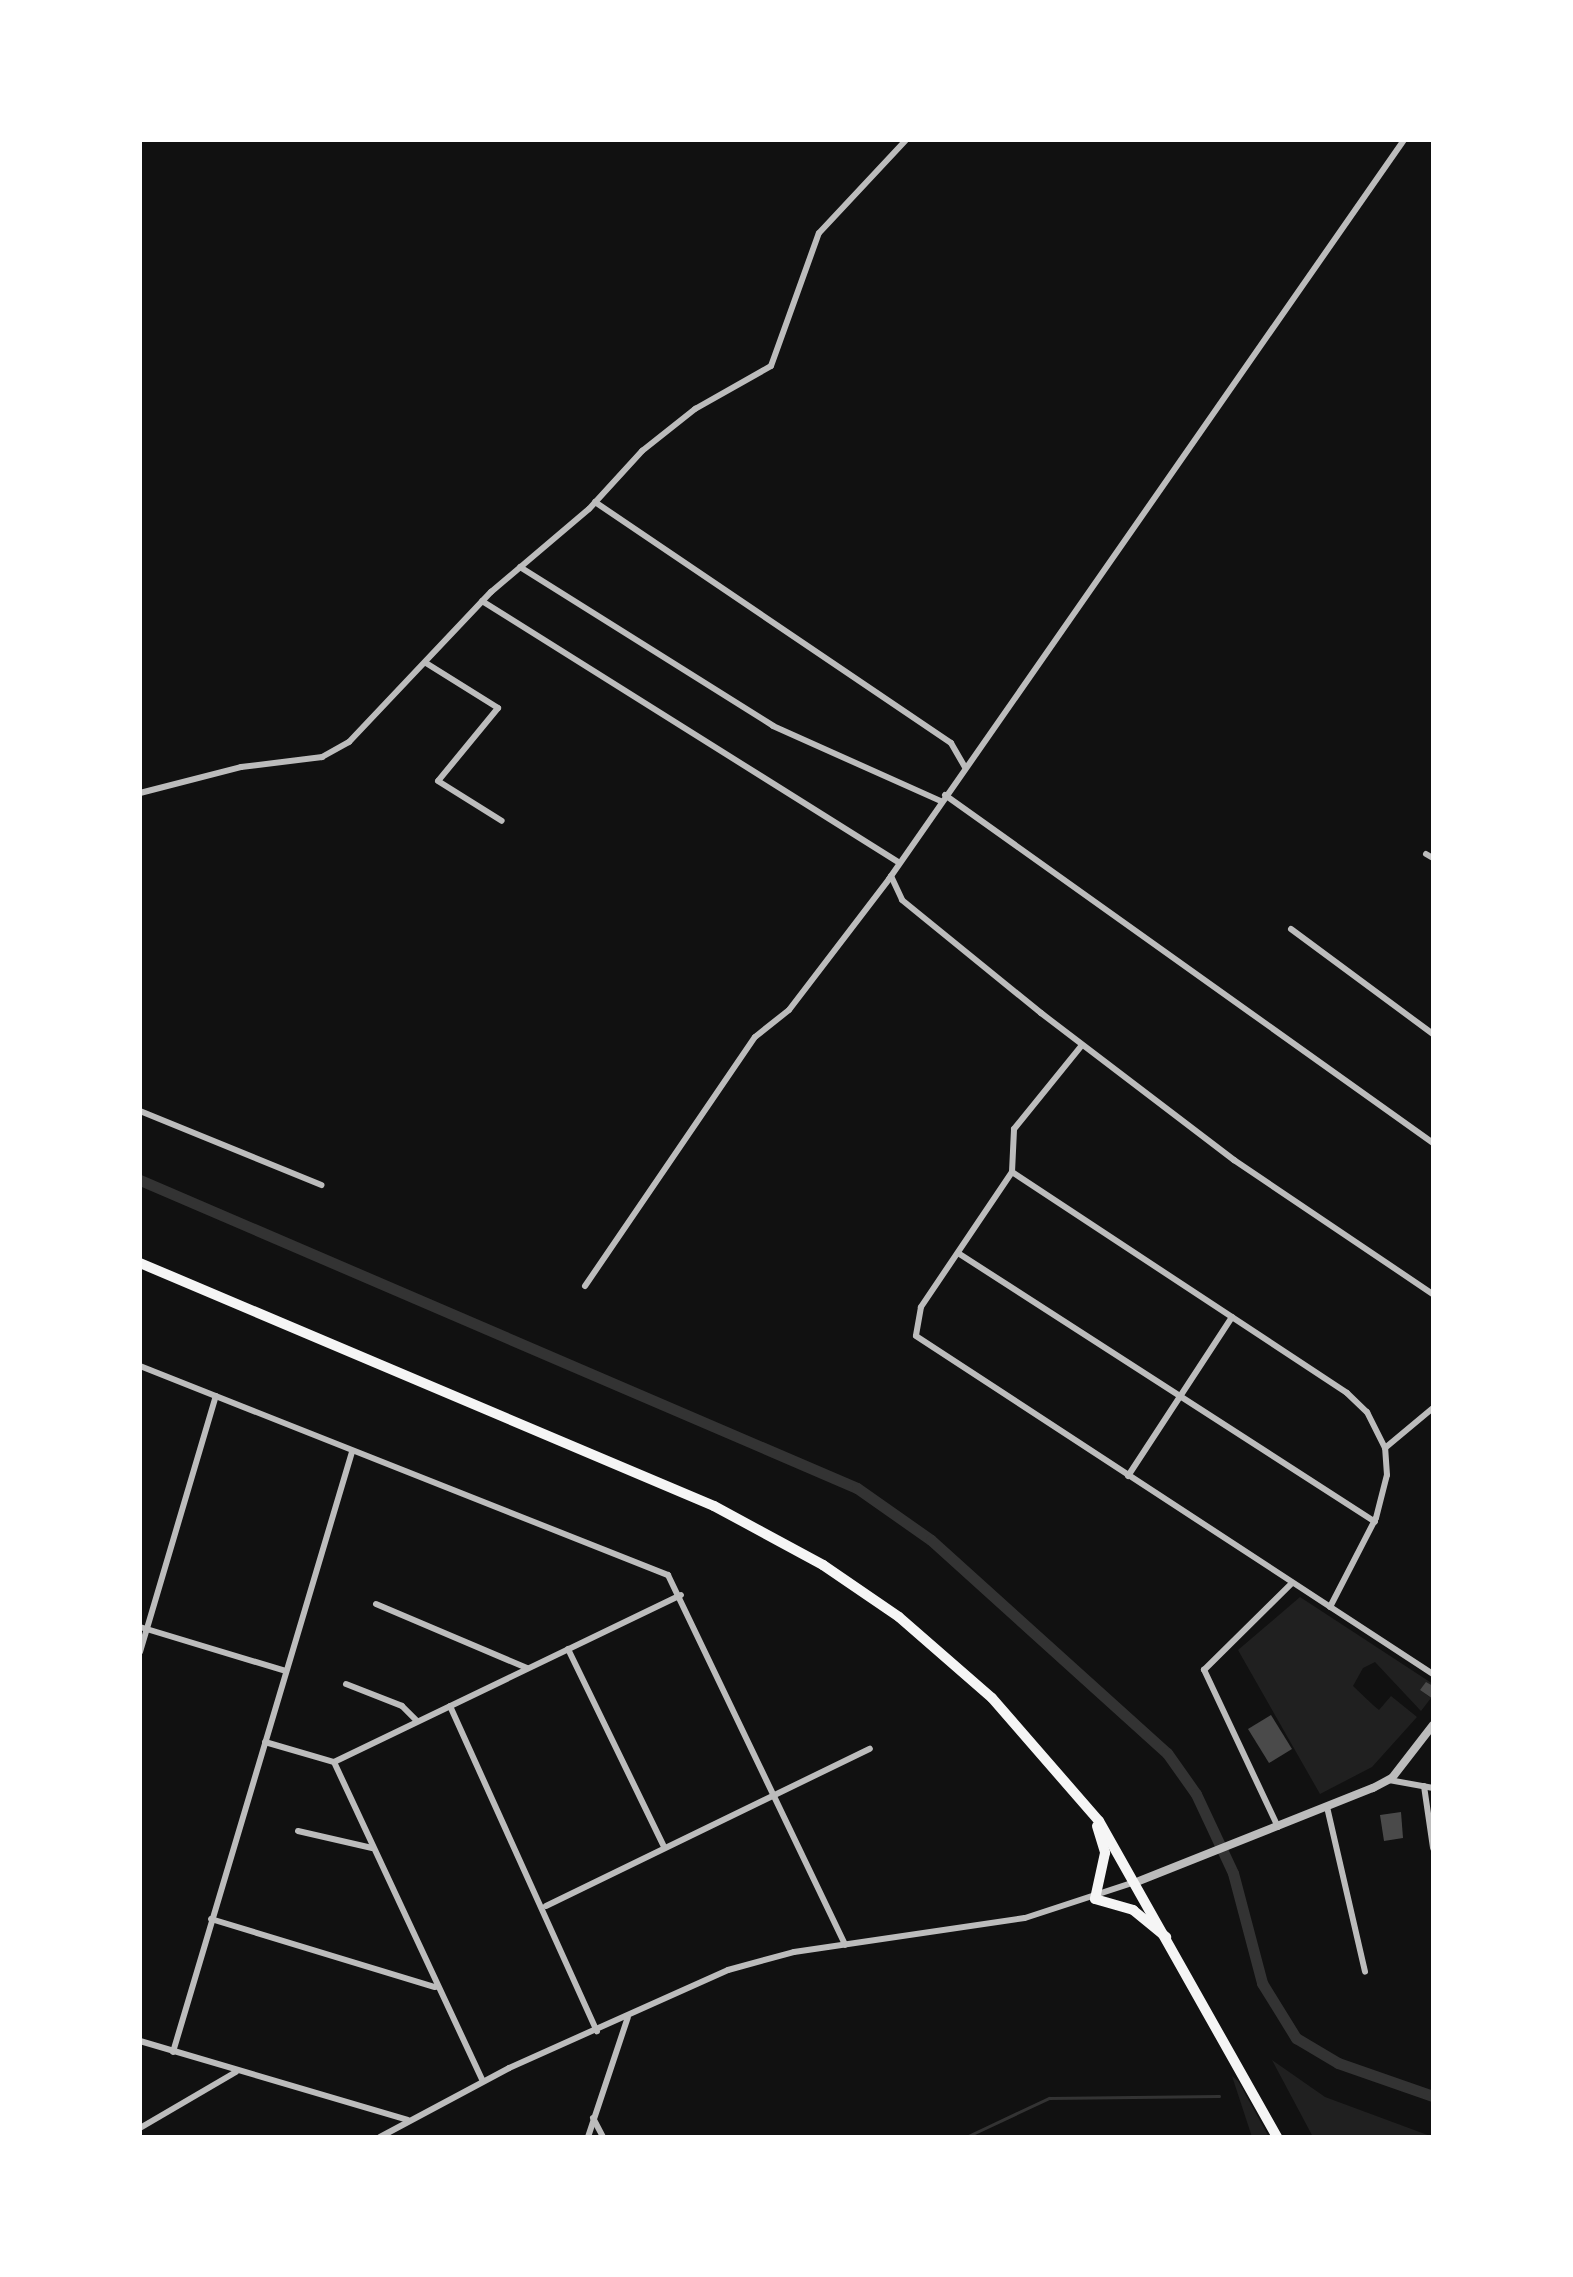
<!DOCTYPE html>
<html>
<head>
<meta charset="utf-8">
<style>
  body { margin:0 }
  #map { position:relative; width:1573px; height:2277px; overflow:hidden; background:#111; font-family:"DM Sans",sans-serif }
  div>[style] { position:absolute }
  [style*='--x'] { left:calc(var(--x)*1px); top:calc(var(--y)*1px); width:calc(var(--w)*1px); rotate:calc(var(--a)*1deg) }
  .green>* { inset:0; background:#202020 }
  .stream>* { height:3px; margin:-1.5px; padding:0 1.5px; transform-origin:1.5px; border-radius:1.5px; background:#333 }
  .canal>* { height:11px; margin:-5.5px; padding:0 5.5px; transform-origin:5.5px; border-radius:5.5px; background:#333 }
  .building>* { inset:0; background:#4a4a4a }
  .minor>* { height:6px; margin:-3px; padding:0 3px; transform-origin:3px; border-radius:3px; background:#bcbcbc }
  .tertiary>* { height:8px; margin:-4px; padding:0 4px; transform-origin:4px; border-radius:4px; background:#bcbcbc }
  .primary>* { height:10px; margin:-5px; padding:0 5px; transform-origin:5px; border-radius:5px; background:#f5f5f5 }
  span { translate:-50% -50%; white-space:nowrap; text-align:center; line-height:1.15; -webkit-text-stroke:6px #fff; paint-order:stroke }
  .frame { position:absolute; inset:0; border:142px solid #fff; pointer-events:none }
</style>
</head>
<body>
<div id="map">
  <div class="green">
    <i style="clip-path:polygon(1300px 1597px,1433px 1684px,1420px 1690px,1431px 1698px,1421px 1711px,1375px 1662px,1363px 1668px,1353px 1686px,1373px 1705px,1379px 1710px,1391px 1696px,1417px 1717px,1372px 1767px,1320px 1794px,1238px 1650px)"></i>
    <i style="clip-path:polygon(1272px 2060px,1325px 2097px,1433px 2137px,1313px 2137px)"></i>
    <i style="clip-path:polygon(1232px 2076px,1238px 2081px,1269px 2137px,1252px 2137px)"></i>
  </div>
  <div class="stream">
    <i style="--x:966;--y:2137;--w:92;--a:-25.2"></i>
    <i style="--x:1049;--y:2098;--w:170;--a:-0.7"></i>
  </div>
  <div class="canal">
    <i style="--x:140;--y:1180;--w:780;--a:23.25"></i>
    <i style="--x:857;--y:1488;--w:90;--a:35.1"></i>
    <i style="--x:931;--y:1540;--w:318;--a:42.1"></i>
    <i style="--x:1167;--y:1753;--w:50;--a:54.7"></i>
    <i style="--x:1196;--y:1794;--w:87;--a:64.9"></i>
    <i style="--x:1233;--y:1873;--w:114;--a:75.2"></i>
    <i style="--x:1262;--y:1983;--w:65;--a:58.3"></i>
    <i style="--x:1296;--y:2038;--w:49;--a:30.8"></i>
    <i style="--x:1338;--y:2063;--w:101;--a:19.2"></i>
  </div>
  <div class="building">
    <i style="clip-path:polygon(1426px 1682px,1433px 1686px,1433px 1699px,1420px 1690px)"></i>
    <i style="clip-path:polygon(1271px 1715px,1292px 1749px,1269px 1763px,1248px 1729px)"></i>
    <i style="clip-path:polygon(1401px 1812px,1403px 1838px,1384px 1841px,1380px 1815px)"></i>
  </div>
  <div class="minor">
    <i style="--x:595;--y:502;--w:430;--a:34.1"></i>
    <i style="--x:951;--y:743;--w:28;--a:60"></i>
    <i style="--x:520;--y:567;--w:299;--a:32.1"></i>
    <i style="--x:773;--y:726;--w:184;--a:24.1"></i>
    <i style="--x:482;--y:601;--w:490;--a:32.1"></i>
    <i style="--x:426;--y:663;--w:85;--a:32"></i>
    <i style="--x:498;--y:708;--w:94;--a:129.4"></i>
    <i style="--x:438;--y:781;--w:75;--a:32"></i>
    <i style="--x:140;--y:793;--w:104;--a:-14.4"></i>
    <i style="--x:241;--y:767;--w:82;--a:-7"></i>
    <i style="--x:322;--y:757;--w:31;--a:-29"></i>
    <i style="--x:349;--y:742;--w:207;--a:-46.6"></i>
    <i style="--x:491;--y:592;--w:128;--a:-40.3"></i>
    <i style="--x:589;--y:509;--w:79;--a:-47.6"></i>
    <i style="--x:642;--y:451;--w:68;--a:-38.4"></i>
    <i style="--x:695;--y:409;--w:87;--a:-29.5"></i>
    <i style="--x:771;--y:366;--w:141;--a:-70.2"></i>
    <i style="--x:819;--y:233;--w:127;--a:-46.9"></i>
    <i style="--x:945;--y:795;--w:599;--a:35.49"></i>
    <i style="--x:1426;--y:854;--w:8;--a:30"></i>
    <i style="--x:891;--y:876;--w:26;--a:65"></i>
    <i style="--x:902;--y:900;--w:179;--a:39.1"></i>
    <i style="--x:1041;--y:1013;--w:243;--a:37.3"></i>
    <i style="--x:1234;--y:1160;--w:240;--a:34"></i>
    <i style="--x:1291;--y:929;--w:177;--a:36.5"></i>
    <i style="--x:140;--y:1111;--w:196;--a:22.2"></i>
    <i style="--x:1012;--y:1172;--w:163;--a:124"></i>
    <i style="--x:921;--y:1307;--w:29;--a:100"></i>
    <i style="--x:916;--y:1336;--w:618;--a:33.18"></i>
    <i style="--x:1012;--y:1172;--w:401;--a:33.4"></i>
    <i style="--x:1347;--y:1393;--w:28;--a:44"></i>
    <i style="--x:1367;--y:1412;--w:40;--a:63.4"></i>
    <i style="--x:1012;--y:1172;--w:43;--a:-87.3"></i>
    <i style="--x:1014;--y:1129;--w:108;--a:-51"></i>
    <i style="--x:958;--y:1253;--w:496;--a:32.8"></i>
    <i style="--x:585;--y:1286;--w:301;--a:-55.7"></i>
    <i style="--x:755;--y:1037;--w:43;--a:-38.5"></i>
    <i style="--x:789;--y:1010;--w:165;--a:-52.6"></i>
    <i style="--x:889;--y:879;--w:901;--a:-55.13"></i>
    <i style="--x:140;--y:1366;--w:568;--a:21.6"></i>
    <i style="--x:668;--y:1575;--w:410;--a:64.4"></i>
    <i style="--x:1128;--y:1476;--w:190;--a:-56.8"></i>
    <i style="--x:376;--y:1604;--w:164;--a:23"></i>
    <i style="--x:1330;--y:1607;--w:100;--a:-62.7"></i>
    <i style="--x:1376;--y:1518;--w:44;--a:-75.7"></i>
    <i style="--x:1387;--y:1475;--w:27;--a:-94"></i>
    <i style="--x:1385;--y:1448;--w:62;--a:-39.8"></i>
    <i style="--x:140;--y:1627;--w:152;--a:16.8"></i>
    <i style="--x:568;--y:1649;--w:218;--a:64.1"></i>
    <i style="--x:140;--y:1652;--w:267;--a:-73.5"></i>
    <i style="--x:346;--y:1684;--w:60;--a:21.4"></i>
    <i style="--x:402;--y:1706;--w:21;--a:45"></i>
    <i style="--x:450;--y:1706;--w:357;--a:65.7"></i>
    <i style="--x:265;--y:1742;--w:72;--a:16.2"></i>
    <i style="--x:334;--y:1762;--w:385;--a:-25.7"></i>
    <i style="--x:334;--y:1762;--w:352;--a:65"></i>
    <i style="--x:1389;--y:1780;--w:45;--a:10.3"></i>
    <i style="--x:1424;--y:1786;--w:63;--a:81.7"></i>
    <i style="--x:1327;--y:1807;--w:169;--a:77"></i>
    <i style="--x:1278;--y:1827;--w:174;--a:-115.2"></i>
    <i style="--x:1204;--y:1670;--w:124;--a:-44.7"></i>
    <i style="--x:298;--y:1831;--w:76;--a:12.9"></i>
    <i style="--x:546;--y:1906;--w:360;--a:-25.9"></i>
    <i style="--x:211;--y:1919;--w:234;--a:16.9"></i>
    <i style="--x:140;--y:2041;--w:279;--a:16.4"></i>
    <i style="--x:173;--y:2052;--w:626;--a:-73.39"></i>
    <i style="--x:593;--y:2118;--w:21;--a:62"></i>
    <i style="--x:140;--y:2128;--w:111;--a:-30.3"></i>
    <i style="--x:380;--y:2137;--w:146;--a:-28.1"></i>
    <i style="--x:509;--y:2068;--w:240;--a:-24.1"></i>
    <i style="--x:728;--y:1970;--w:68;--a:-15.3"></i>
    <i style="--x:794;--y:1952;--w:233;--a:-8.4"></i>
    <i style="--x:1025;--y:1918;--w:116;--a:-18.1"></i>
    <i style="--x:588;--y:2137;--w:126;--a:-71.6"></i>
  </div>
  <div class="tertiary">
    <i style="--x:1139;--y:1881;--w:252;--a:-21.7"></i>
    <i style="--x:1373;--y:1788;--w:21;--a:-28"></i>
    <i style="--x:1392;--y:1778;--w:67;--a:-52.3"></i>
  </div>
  <div class="primary">
    <i style="--x:140;--y:1263;--w:623;--a:22.95"></i>
    <i style="--x:714;--y:1506;--w:124;--a:28.4"></i>
    <i style="--x:823;--y:1565;--w:92;--a:34.4"></i>
    <i style="--x:899;--y:1617;--w:123;--a:41.1"></i>
    <i style="--x:992;--y:1698;--w:163;--a:49"></i>
    <i style="--x:1099;--y:1821;--w:363;--a:60.6"></i>
    <i style="--x:1097;--y:1826;--w:28;--a:73"></i>
    <i style="--x:1105;--y:1853;--w:47;--a:102.3"></i>
    <i style="--x:1095;--y:1899;--w:40;--a:16"></i>
    <i style="--x:1133;--y:1910;--w:43;--a:39.3"></i>
  </div>
  <div class="frame"></div>
</div>
</body>
</html>
